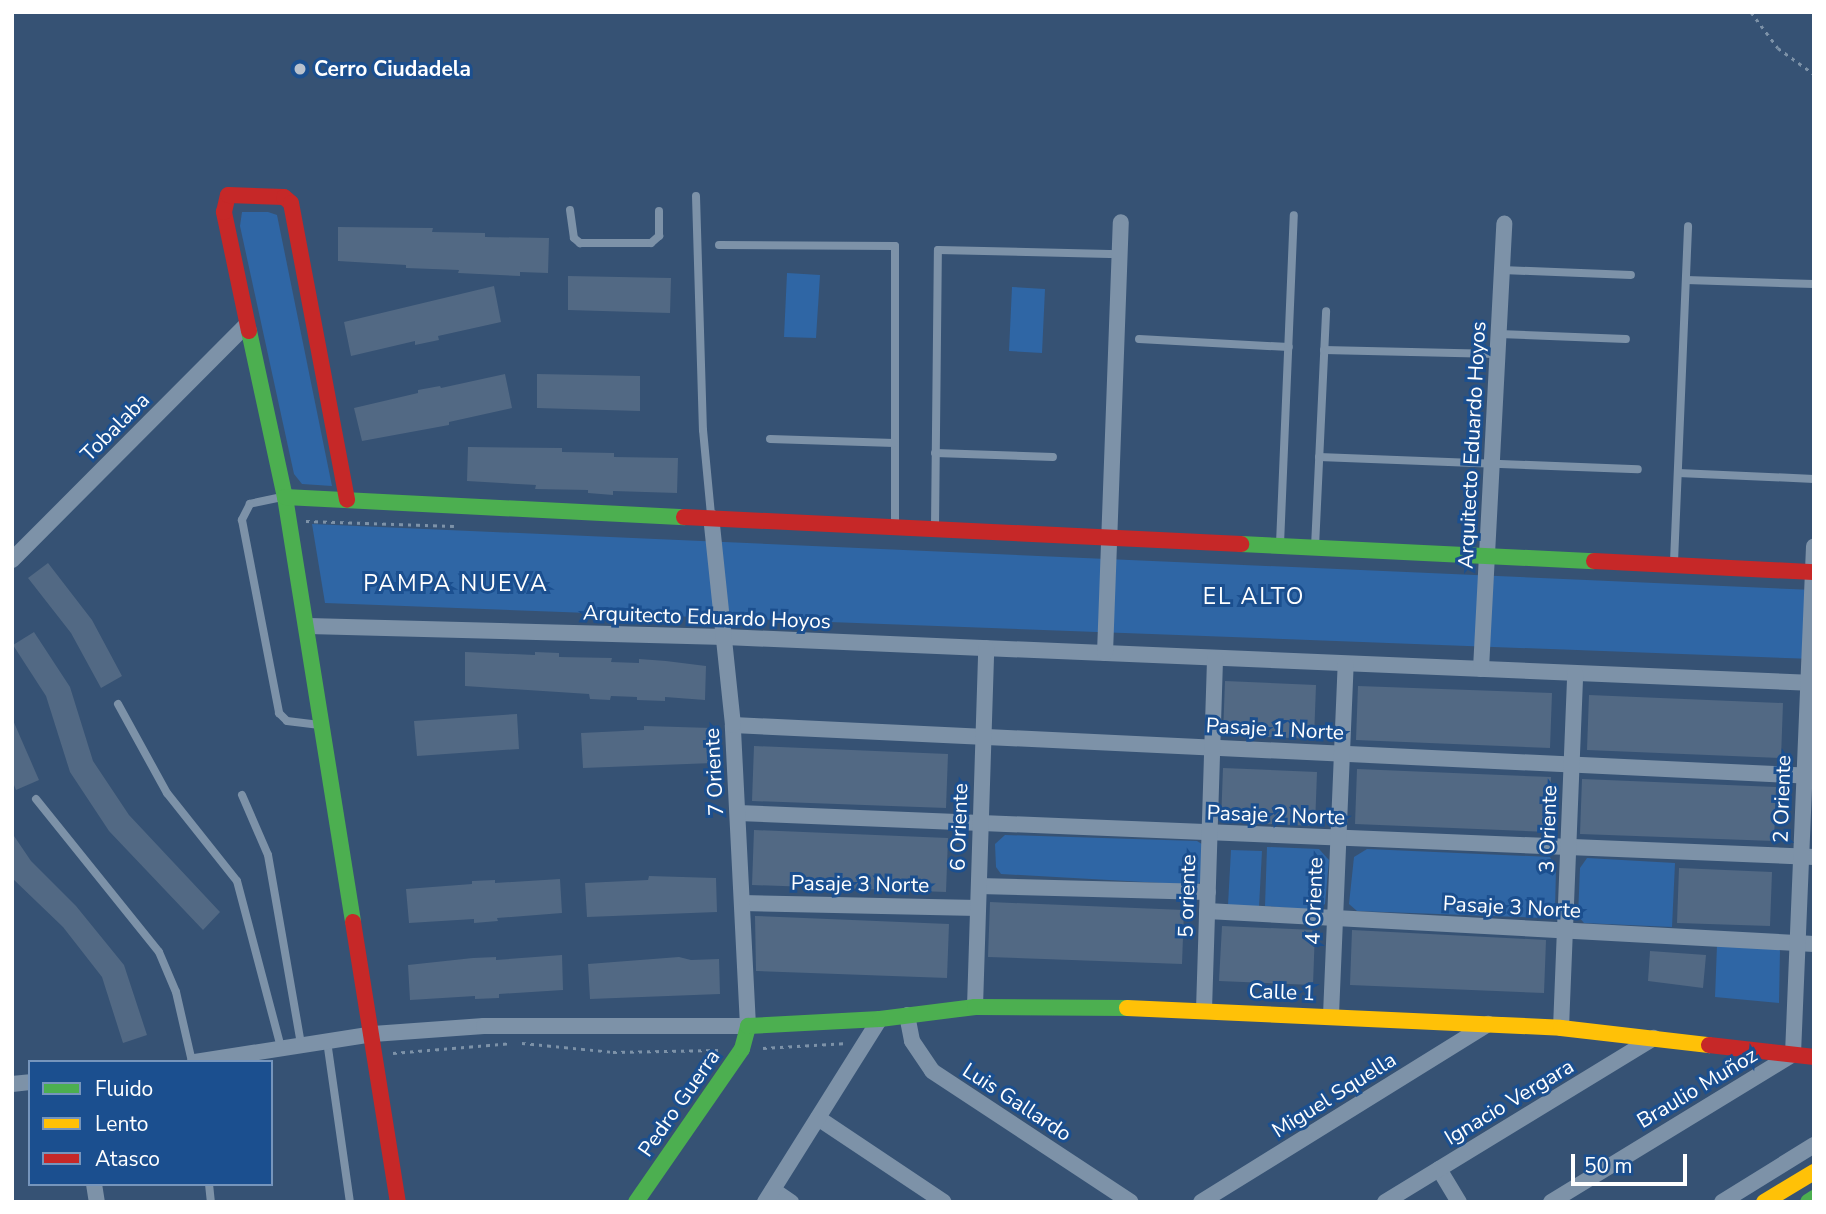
<!DOCTYPE html>
<html>
<head>
<meta charset="utf-8">
<style>
  body { margin:0 }
  #map { position:relative; width:1826px; height:1214px; overflow:hidden; background:#365274; font-family:"Nunito Sans",sans-serif }
  div>[style] { position:absolute }
  [style*='--x'] { left:calc(var(--x)*1px); top:calc(var(--y)*1px); width:calc(var(--w)*1px); rotate:calc(var(--a)*1deg) }
  .green>* { inset:0; background:#2f66a5 }
  .building>* { inset:0; background:#526984 }
  .path>* { height:2.5px; margin-top:-1.25px; transform-origin:0; background:repeating-linear-gradient(90deg,#7d92a8 0 3.5px,transparent 0 8.5px) }
  .lane>* { height:8px; margin:-4px; padding:0 4px; transform-origin:4px; border-radius:4px; background:#7d92a8 }
  .street>* { height:16px; margin:-8px; padding:0 8px; transform-origin:8px; border-radius:8px; background:#7d92a8 }
  .fast>* { height:16px; margin:-8px; padding:0 8px; transform-origin:8px; border-radius:8px; background:#4caf50 }
  .slow>* { height:16px; margin:-8px; padding:0 8px; transform-origin:8px; border-radius:8px; background:#ffc107 }
  .jam>* { height:16px; margin:-8px; padding:0 8px; transform-origin:8px; border-radius:8px; background:#c62828 }
  .dots>* { width:19px; height:19px; translate:-50% -50%; box-sizing:border-box; border:4px solid #1b4f8f; border-radius:50% }
  span { translate:-50% -50%; white-space:nowrap; text-align:center; line-height:1.15; -webkit-text-stroke:6px #1b4f8f; paint-order:stroke }
  .poi-label { font-size:21px; color:#fff; font-weight:700 }
  .left { translate:0 -50%; text-align:left }
  .street-label { font-size:21px; color:#fff }
  .neighbourhood-label { font-size:23px; color:#fff; letter-spacing:2px }
  .frame { position:absolute; inset:0; border:14px solid #fff; pointer-events:none }
  .legend { position:absolute; left:28px; top:1060px; width:245px; height:126px; box-sizing:border-box; background:#1b4f8f; border:2px solid #7695bc; margin:0; padding:9px 12px; list-style:none; font-size:21px; color:#fff }
  .legend li { display:flex; align-items:center; gap:14px; height:35px }
  .legend b { width:35px; border:2px solid #7695bc }
  .scale { position:absolute; left:1571px; top:1154px; width:116px; height:32px; box-sizing:border-box; border:4px solid #fff; border-top:0; padding-left:9px; font-size:21px; line-height:24px; white-space:nowrap; color:#fff; -webkit-text-stroke:5px #1b4f8f; paint-order:stroke }
</style>
</head>
<body>
<div id="map">
  <div class="green">
    <i style="clip-path:polygon(242px 212px,268px 212px,277px 215px,332px 486px,302px 484px,294px 474px,240px 226px)"></i>
    <i style="clip-path:polygon(787px 273px,820px 275px,816px 338px,784px 337px)"></i>
    <i style="clip-path:polygon(1012px 287px,1045px 289px,1042px 353px,1009px 351px)"></i>
    <i style="clip-path:polygon(312px 524px,1814px 590px,1814px 659px,325px 603px)"></i>
    <i style="clip-path:polygon(1005px 835px,1197px 841px,1205px 846px,1205px 877px,1197px 885px,1001px 874px,996px 867px,995px 844px)"></i>
    <i style="clip-path:polygon(1267px 847px,1319px 849px,1329px 860px,1325px 904px,1316px 910px,1265px 906px)"></i>
    <i style="clip-path:polygon(1367px 849px,1550px 857px,1556px 868px,1555px 910px,1546px 918px,1357px 911px,1349px 904px,1354px 857px)"></i>
    <i style="clip-path:polygon(1231px 850px,1262px 851px,1259px 907px,1228px 905px)"></i>
    <i style="clip-path:polygon(1587px 858px,1675px 863px,1672px 927px,1584px 923px,1578px 916px,1580px 868px)"></i>
    <i style="clip-path:polygon(1717px 945px,1780px 949px,1779px 1003px,1715px 997px)"></i>
  </div>
  <div class="building">
    <i style="clip-path:polygon(338px 227px,433px 228px,432px 232px,485px 233px,485px 237px,549px 238px,548px 273px,520px 272px,520px 276px,458px 273px,459px 270px,406px 268px,406px 265px,338px 261px)"></i>
    <i style="clip-path:polygon(568px 276px,671px 278px,670px 313px,568px 310px)"></i>
    <i style="clip-path:polygon(494px 286px,501px 322px,438px 336px,439px 340px,415px 345px,415px 341px,351px 356px,344px 322px)"></i>
    <i style="clip-path:polygon(505px 374px,512px 408px,449px 422px,449px 425px,362px 441px,354px 408px,418px 393px,418px 390px,440px 386px,441px 388px)"></i>
    <i style="clip-path:polygon(537px 374px,640px 376px,640px 411px,537px 408px)"></i>
    <i style="clip-path:polygon(468px 447px,562px 448px,562px 452px,614px 453px,614px 457px,678px 458px,677px 493px,613px 491px,613px 495px,588px 493px,588px 490px,535px 489px,536px 485px,467px 481px)"></i>
    <i style="clip-path:polygon(48px 563px,92px 620px,122px 676px,101px 688px,71px 633px,28px 578px)"></i>
    <i style="clip-path:polygon(34px 632px,70px 687px,93px 761px,129px 815px,220px 912px,203px 930px,109px 831px,70px 772px,46px 696px,13px 645px)"></i>
    <i style="clip-path:polygon(465px 652px,535px 655px,535px 652px,559px 653px,559px 657px,612px 658px,611px 662px,639px 663px,639px 659px,666px 661px,706px 666px,705px 700px,665px 697px,665px 701px,637px 700px,637px 697px,611px 696px,610px 700px,590px 699px,589px 694px,465px 686px)"></i>
    <i style="clip-path:polygon(1225px 681px,1316px 685px,1314px 739px,1223px 735px)"></i>
    <i style="clip-path:polygon(1358px 686px,1552px 693px,1550px 748px,1356px 740px)"></i>
    <i style="clip-path:polygon(1589px 695px,1783px 703px,1781px 758px,1587px 750px)"></i>
    <i style="clip-path:polygon(517px 714px,519px 749px,417px 756px,414px 721px)"></i>
    <i style="clip-path:polygon(12px 718px,39px 780px,16px 790px,12px 780px)"></i>
    <i style="clip-path:polygon(644px 726px,712px 728px,713px 763px,583px 768px,581px 733px,644px 730px)"></i>
    <i style="clip-path:polygon(754px 746px,948px 754px,946px 808px,752px 801px)"></i>
    <i style="clip-path:polygon(1223px 768px,1317px 772px,1315px 826px,1221px 822px)"></i>
    <i style="clip-path:polygon(1357px 769px,1551px 777px,1549px 832px,1355px 824px)"></i>
    <i style="clip-path:polygon(1582px 779px,1776px 787px,1774px 841px,1580px 834px)"></i>
    <i style="clip-path:polygon(754px 830px,948px 838px,946px 892px,752px 885px)"></i>
    <i style="clip-path:polygon(12px 833px,31px 861px,76px 906px,124px 965px,147px 1035px,123px 1043px,102px 977px,63px 927px,12px 878px)"></i>
    <i style="clip-path:polygon(1679px 868px,1772px 872px,1770px 926px,1677px 923px)"></i>
    <i style="clip-path:polygon(649px 876px,716px 878px,717px 912px,587px 917px,585px 883px,648px 880px)"></i>
    <i style="clip-path:polygon(560px 879px,562px 913px,497px 918px,498px 921px,474px 923px,474px 919px,409px 923px,406px 889px,472px 884px,472px 881px,495px 880px,495px 883px)"></i>
    <i style="clip-path:polygon(990px 902px,1184px 910px,1182px 964px,988px 957px)"></i>
    <i style="clip-path:polygon(755px 916px,949px 924px,947px 978px,756px 971px)"></i>
    <i style="clip-path:polygon(1222px 926px,1315px 930px,1313px 985px,1219px 981px)"></i>
    <i style="clip-path:polygon(1352px 930px,1546px 940px,1544px 993px,1350px 985px)"></i>
    <i style="clip-path:polygon(1650px 951px,1706px 955px,1703px 988px,1648px 981px)"></i>
    <i style="clip-path:polygon(562px 955px,563px 990px,499px 994px,499px 998px,475px 999px,475px 996px,410px 1000px,408px 965px,473px 958px,496px 957px,496px 960px)"></i>
    <i style="clip-path:polygon(679px 957px,691px 960px,719px 959px,720px 994px,590px 999px,588px 964px)"></i>
  </div>
  <div class="path">
    <i style="--x:1751;--y:12;--w:45;--a:53.1"></i>
    <i style="--x:1778;--y:48;--w:44;--a:35.8"></i>
    <i style="--x:306;--y:521;--w:148;--a:1.9"></i>
    <i style="--x:522;--y:1043;--w:91;--a:5.6"></i>
    <i style="--x:613;--y:1052;--w:105;--a:-1.1"></i>
    <i style="--x:763;--y:1048;--w:85;--a:-3.4"></i>
    <i style="--x:393;--y:1053;--w:119;--a:-4.8"></i>
  </div>
  <div class="lane">
    <i style="--x:696;--y:196;--w:234;--a:88.3"></i>
    <i style="--x:703;--y:430;--w:85;--a:84.6"></i>
    <i style="--x:570;--y:210;--w:28;--a:82"></i>
    <i style="--x:574;--y:238;--w:8;--a:40"></i>
    <i style="--x:580;--y:243;--w:71;--a:0"></i>
    <i style="--x:651;--y:243;--w:11;--a:-41"></i>
    <i style="--x:659;--y:236;--w:25;--a:-90"></i>
    <i style="--x:719;--y:245;--w:176;--a:0.3"></i>
    <i style="--x:895;--y:246;--w:279;--a:90"></i>
    <i style="--x:1502;--y:270;--w:129;--a:2.2"></i>
    <i style="--x:1686;--y:280;--w:128;--a:1.8"></i>
    <i style="--x:1499;--y:334;--w:127;--a:2.3"></i>
    <i style="--x:1139;--y:339;--w:150;--a:3.1"></i>
    <i style="--x:1324;--y:350;--w:174;--a:1.3"></i>
    <i style="--x:770;--y:439;--w:124;--a:1.8"></i>
    <i style="--x:935;--y:453;--w:118;--a:1.9"></i>
    <i style="--x:1319;--y:457;--w:319;--a:2.2"></i>
    <i style="--x:1678;--y:473;--w:136;--a:2.5"></i>
    <i style="--x:282;--y:497;--w:33;--a:168"></i>
    <i style="--x:250;--y:504;--w:18;--a:117"></i>
    <i style="--x:242;--y:520;--w:197;--a:79.1"></i>
    <i style="--x:279;--y:713;--w:11;--a:45"></i>
    <i style="--x:287;--y:721;--w:33;--a:7"></i>
    <i style="--x:935;--y:527;--w:277;--a:-89.4"></i>
    <i style="--x:938;--y:250;--w:182;--a:1.3"></i>
    <i style="--x:1280;--y:544;--w:329;--a:-87.6"></i>
    <i style="--x:1315;--y:547;--w:236;--a:-87.3"></i>
    <i style="--x:1674;--y:562;--w:336;--a:-87.6"></i>
    <i style="--x:118;--y:704;--w:102;--a:61.2"></i>
    <i style="--x:167;--y:793;--w:112;--a:51.5"></i>
    <i style="--x:237;--y:881;--w:173;--a:75.2"></i>
    <i style="--x:242;--y:795;--w:65;--a:66.6"></i>
    <i style="--x:268;--y:855;--w:193;--a:80.1"></i>
    <i style="--x:36;--y:799;--w:196;--a:51.2"></i>
    <i style="--x:159;--y:952;--w:43;--a:67"></i>
    <i style="--x:176;--y:992;--w:72;--a:77.1"></i>
    <i style="--x:327;--y:1041;--w:163;--a:81.9"></i>
    <i style="--x:209;--y:1184;--w:18;--a:84"></i>
  </div>
  <div class="street">
    <i style="--x:12;--y:560;--w:333;--a:-45.1"></i>
    <i style="--x:308;--y:626;--w:417;--a:1.5"></i>
    <i style="--x:725;--y:637;--w:1090;--a:2.42"></i>
    <i style="--x:1105;--y:653;--w:431;--a:-87.9"></i>
    <i style="--x:1481;--y:669;--w:446;--a:-87"></i>
    <i style="--x:733;--y:725;--w:1082;--a:2.7"></i>
    <i style="--x:738;--y:813;--w:1077;--a:2.34"></i>
    <i style="--x:979;--y:886;--w:229;--a:1.5"></i>
    <i style="--x:742;--y:903;--w:236;--a:1.2"></i>
    <i style="--x:1207;--y:911;--w:608;--a:3.11"></i>
    <i style="--x:975;--y:1007;--w:359;--a:-88.2"></i>
    <i style="--x:1204;--y:1010;--w:352;--a:-88.2"></i>
    <i style="--x:907;--y:1015;--w:26;--a:79"></i>
    <i style="--x:912;--y:1041;--w:36;--a:56"></i>
    <i style="--x:932;--y:1071;--w:238;--a:33.4"></i>
    <i style="--x:1331;--y:1015;--w:351;--a:-87.6"></i>
    <i style="--x:1561;--y:1028;--w:355;--a:-87.7"></i>
    <i style="--x:195;--y:1062;--w:180;--a:-8.9"></i>
    <i style="--x:373;--y:1034;--w:111;--a:-4.1"></i>
    <i style="--x:484;--y:1026;--w:264;--a:0"></i>
    <i style="--x:748;--y:1026;--w:301;--a:-92.9"></i>
    <i style="--x:733;--y:725;--w:209;--a:-96"></i>
    <i style="--x:12;--y:1084;--w:18;--a:-6"></i>
    <i style="--x:818;--y:1118;--w:151;--a:33.7"></i>
    <i style="--x:1439;--y:1169;--w:39;--a:59"></i>
    <i style="--x:94;--y:1184;--w:18;--a:81"></i>
    <i style="--x:773;--y:1190;--w:22;--a:34"></i>
    <i style="--x:765;--y:1202;--w:216;--a:-57.9"></i>
    <i style="--x:1201;--y:1202;--w:338;--a:-31.8"></i>
    <i style="--x:1385;--y:1202;--w:315;--a:-31.4"></i>
    <i style="--x:1551;--y:1202;--w:284;--a:-31.4"></i>
    <i style="--x:1793;--y:1054;--w:508;--a:-87.63"></i>
    <i style="--x:1722;--y:1202;--w:108;--a:-31.8"></i>
  </div>
  <div class="fast">
    <i style="--x:249;--y:331;--w:170;--a:77.8"></i>
    <i style="--x:285;--y:497;--w:430;--a:80.9"></i>
    <i style="--x:285;--y:497;--w:400;--a:2.9"></i>
    <i style="--x:1241;--y:544;--w:353;--a:2.8"></i>
    <i style="--x:636;--y:1202;--w:186;--a:-55.3"></i>
    <i style="--x:742;--y:1049;--w:24;--a:-75"></i>
    <i style="--x:748;--y:1026;--w:132;--a:-3"></i>
    <i style="--x:880;--y:1019;--w:96;--a:-7.2"></i>
    <i style="--x:975;--y:1007;--w:152;--a:0.4"></i>
    <i style="--x:1808;--y:1202;--w:7;--a:-34"></i>
  </div>
  <div class="slow">
    <i style="--x:1127;--y:1008;--w:434;--a:2.6"></i>
    <i style="--x:1561;--y:1028;--w:149;--a:6.6"></i>
    <i style="--x:1764;--y:1202;--w:58;--a:-31"></i>
  </div>
  <div class="jam">
    <i style="--x:249;--y:331;--w:122;--a:-101.9"></i>
    <i style="--x:224;--y:212;--w:17;--a:-77"></i>
    <i style="--x:228;--y:195;--w:56;--a:2"></i>
    <i style="--x:284;--y:197;--w:9;--a:41"></i>
    <i style="--x:291;--y:203;--w:302;--a:79.3"></i>
    <i style="--x:684;--y:517;--w:558;--a:2.78"></i>
    <i style="--x:1594;--y:561;--w:220;--a:2.9"></i>
    <i style="--x:353;--y:922;--w:284;--a:80.9"></i>
    <i style="--x:1709;--y:1045;--w:106;--a:6.5"></i>
  </div>
  <div class="dots">
    <i style="left:300px;top:69px;background:#b9c2ce"></i>
  </div>
  <div class="poi-label">
    <span class="left" style="left:314px;top:69px">Cerro Ciudadela</span>
  </div>
  <div class="street-label">
    <span style="left:115px;top:427px;rotate:-45deg">Tobalaba</span>
    <span style="left:1472px;top:445px;rotate:-87deg">Arquitecto Eduardo Hoyos</span>
    <span style="left:707px;top:617px;rotate:2deg">Arquitecto Eduardo Hoyos</span>
    <span style="left:1275px;top:729px;rotate:3deg">Pasaje 1 Norte</span>
    <span style="left:714px;top:772px;rotate:-93deg">7 Oriente</span>
    <span style="left:1782px;top:799px;rotate:-88deg">2 Oriente</span>
    <span style="left:1276px;top:815px;rotate:2deg">Pasaje 2 Norte</span>
    <span style="left:959px;top:827px;rotate:-88deg">6 Oriente</span>
    <span style="left:1548px;top:829px;rotate:-88deg">3 Oriente</span>
    <span style="left:860px;top:884px;rotate:1deg">Pasaje 3 Norte</span>
    <span style="left:1187px;top:896px;rotate:-88deg">5 oriente</span>
    <span style="left:1314px;top:901px;rotate:-88deg">4 Oriente</span>
    <span style="left:1512px;top:907px;rotate:3deg">Pasaje 3 Norte</span>
    <span style="left:1282px;top:992px;rotate:2deg">Calle 1</span>
    <span style="left:1697px;top:1088px;rotate:-31deg">Braulio Muñoz</span>
    <span style="left:1334px;top:1095px;rotate:-32deg">Miguel Squella</span>
    <span style="left:1017px;top:1102px;rotate:33deg">Luis Gallardo</span>
    <span style="left:1509px;top:1102px;rotate:-31deg">Ignacio Vergara</span>
    <span style="left:679px;top:1103px;rotate:-55deg">Pedro Guerra</span>
  </div>
  <div class="neighbourhood-label">
    <span style="left:456px;top:584px">PAMPA NUEVA</span>
    <span style="left:1254px;top:597px">EL ALTO</span>
  </div>
  <div class="frame"></div>
  <ul class="legend">
  <li><b style="height:9px;background:#4caf50"></b>Fluido</li>
  <li><b style="height:9px;background:#ffc107"></b>Lento</li>
  <li><b style="height:9px;background:#c62828"></b>Atasco</li>
  </ul>
  <div class="scale">50 m</div>
</div>
</body>
</html>
